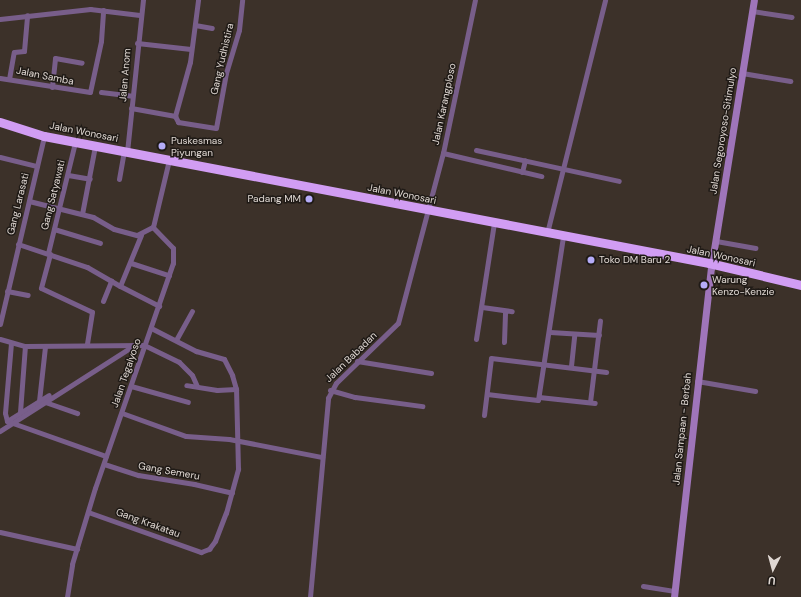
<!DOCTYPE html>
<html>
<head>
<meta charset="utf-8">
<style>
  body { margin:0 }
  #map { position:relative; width:801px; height:597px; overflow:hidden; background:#3c3129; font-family:"DM Sans",sans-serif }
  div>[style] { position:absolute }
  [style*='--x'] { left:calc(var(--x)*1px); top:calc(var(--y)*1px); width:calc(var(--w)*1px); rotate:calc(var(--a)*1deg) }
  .street>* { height:5px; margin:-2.5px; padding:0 2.5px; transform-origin:2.5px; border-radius:2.5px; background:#785e8a }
  .secondary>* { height:7px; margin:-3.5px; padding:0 3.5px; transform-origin:3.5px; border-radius:3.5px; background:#9f75ba }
  .highway>* { height:9px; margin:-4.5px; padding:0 4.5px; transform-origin:4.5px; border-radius:4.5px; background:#d19df3 }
  .dots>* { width:11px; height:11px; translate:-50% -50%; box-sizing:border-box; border:2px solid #1f1a16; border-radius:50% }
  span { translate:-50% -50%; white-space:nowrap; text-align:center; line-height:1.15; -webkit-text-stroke:3px #1f1a16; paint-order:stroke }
  .street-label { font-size:10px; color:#e0d8d3 }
  .poi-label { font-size:10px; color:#e0d8d3 }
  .left { translate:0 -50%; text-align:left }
  .right { translate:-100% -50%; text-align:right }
  .north { position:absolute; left:753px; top:549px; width:40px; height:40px; -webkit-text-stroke:3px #1f1a16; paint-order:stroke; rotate:186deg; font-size:11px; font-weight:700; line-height:16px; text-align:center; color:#e0d8d3 }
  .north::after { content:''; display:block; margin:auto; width:14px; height:18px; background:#e0d8d3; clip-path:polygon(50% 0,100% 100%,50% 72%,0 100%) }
</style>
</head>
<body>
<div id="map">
  <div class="street">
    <i style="--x:752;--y:11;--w:40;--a:8.5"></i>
    <i style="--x:0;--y:19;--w:91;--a:-6.3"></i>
    <i style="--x:90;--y:9;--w:50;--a:6.8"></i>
    <i style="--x:195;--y:25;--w:17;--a:10"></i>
    <i style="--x:137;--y:43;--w:54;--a:6.3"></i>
    <i style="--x:742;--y:73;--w:49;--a:9.5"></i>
    <i style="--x:0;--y:78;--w:91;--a:8.8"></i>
    <i style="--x:90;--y:92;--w:52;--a:-77.8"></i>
    <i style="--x:101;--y:41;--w:31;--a:-86"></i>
    <i style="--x:9;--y:79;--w:27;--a:-80"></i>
    <i style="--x:14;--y:52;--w:10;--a:-6"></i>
    <i style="--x:24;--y:51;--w:36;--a:-85"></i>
    <i style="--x:52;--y:87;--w:29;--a:-84"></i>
    <i style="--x:55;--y:58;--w:27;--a:10"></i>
    <i style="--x:101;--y:92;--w:31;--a:7"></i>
    <i style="--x:131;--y:108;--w:45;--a:10.3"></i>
    <i style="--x:175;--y:116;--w:7;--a:63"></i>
    <i style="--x:178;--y:122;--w:38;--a:9"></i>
    <i style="--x:216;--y:128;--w:56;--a:-79.7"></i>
    <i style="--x:226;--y:73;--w:45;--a:-73.2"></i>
    <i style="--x:239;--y:30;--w:30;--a:-84"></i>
    <i style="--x:175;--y:116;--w:56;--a:-74.5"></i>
    <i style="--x:190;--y:62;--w:63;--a:-82.6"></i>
    <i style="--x:476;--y:150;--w:146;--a:12.2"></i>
    <i style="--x:127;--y:152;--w:153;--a:-84"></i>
    <i style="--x:443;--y:153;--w:101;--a:13.2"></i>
    <i style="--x:0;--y:157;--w:38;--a:14"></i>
    <i style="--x:522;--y:172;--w:12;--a:-76"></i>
    <i style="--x:68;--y:175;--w:22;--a:10"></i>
    <i style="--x:119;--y:179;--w:28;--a:-80"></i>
    <i style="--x:29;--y:201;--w:66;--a:14"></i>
    <i style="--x:93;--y:217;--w:24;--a:30"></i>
    <i style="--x:114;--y:229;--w:24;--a:15"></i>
    <i style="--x:137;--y:235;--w:18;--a:-27"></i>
    <i style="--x:82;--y:214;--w:69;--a:-79.2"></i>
    <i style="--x:54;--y:229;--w:48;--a:16.9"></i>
    <i style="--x:547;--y:233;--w:240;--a:-76"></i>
    <i style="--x:141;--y:235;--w:55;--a:112.4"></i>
    <i style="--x:120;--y:286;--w:44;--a:27.1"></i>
    <i style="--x:716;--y:241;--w:40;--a:10"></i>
    <i style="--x:18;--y:244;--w:73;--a:18.4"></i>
    <i style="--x:87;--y:267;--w:38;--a:30"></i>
    <i style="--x:48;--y:253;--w:114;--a:-76.3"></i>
    <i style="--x:50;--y:254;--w:35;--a:105"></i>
    <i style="--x:41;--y:288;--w:56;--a:25.2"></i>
    <i style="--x:92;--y:312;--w:33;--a:99"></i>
    <i style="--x:131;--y:263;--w:40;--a:18"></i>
    <i style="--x:7;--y:291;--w:21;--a:11"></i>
    <i style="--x:103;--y:301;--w:22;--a:-68"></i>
    <i style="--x:482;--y:307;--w:30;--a:8"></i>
    <i style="--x:0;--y:324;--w:193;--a:-76.8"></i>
    <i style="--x:151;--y:328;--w:51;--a:27.1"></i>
    <i style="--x:196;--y:351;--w:29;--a:16"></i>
    <i style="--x:224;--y:359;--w:18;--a:63"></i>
    <i style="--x:232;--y:375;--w:15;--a:74"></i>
    <i style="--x:236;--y:389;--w:19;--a:177"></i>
    <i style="--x:217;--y:390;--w:31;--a:-171"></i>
    <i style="--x:550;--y:332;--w:49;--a:3.5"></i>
    <i style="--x:0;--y:339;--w:26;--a:16"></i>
    <i style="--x:25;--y:346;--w:119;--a:-0.5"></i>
    <i style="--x:144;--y:345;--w:39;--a:26"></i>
    <i style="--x:179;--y:362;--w:18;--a:45"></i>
    <i style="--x:192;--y:375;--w:12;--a:66"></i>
    <i style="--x:476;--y:339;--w:117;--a:-81.2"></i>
    <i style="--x:176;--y:340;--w:33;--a:-61"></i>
    <i style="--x:504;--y:342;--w:31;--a:-88"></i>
    <i style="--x:11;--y:343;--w:70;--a:94.9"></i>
    <i style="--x:5;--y:413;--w:8;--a:76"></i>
    <i style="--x:7;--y:421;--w:105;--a:19.5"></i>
    <i style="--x:357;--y:361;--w:75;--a:9.2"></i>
    <i style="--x:571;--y:366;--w:31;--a:-84"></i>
    <i style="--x:697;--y:381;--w:59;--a:9.8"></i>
    <i style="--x:131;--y:386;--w:59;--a:15.7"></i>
    <i style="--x:330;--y:390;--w:26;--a:16"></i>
    <i style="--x:355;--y:397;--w:68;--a:7.7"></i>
    <i style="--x:487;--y:394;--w:51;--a:6.7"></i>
    <i style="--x:538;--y:400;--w:166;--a:-81.3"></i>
    <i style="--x:539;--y:397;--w:56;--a:6.1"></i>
    <i style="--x:39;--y:401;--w:54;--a:-83.7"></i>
    <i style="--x:45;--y:402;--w:34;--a:19"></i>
    <i style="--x:590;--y:402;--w:82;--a:-83"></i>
    <i style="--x:20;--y:412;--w:66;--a:-85.7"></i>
    <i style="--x:122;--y:413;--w:68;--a:19.8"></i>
    <i style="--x:186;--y:436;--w:43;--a:4"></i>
    <i style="--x:229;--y:439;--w:95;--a:11"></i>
    <i style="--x:484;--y:415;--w:57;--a:-83"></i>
    <i style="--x:491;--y:358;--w:116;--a:6.9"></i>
    <i style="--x:7;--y:421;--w:49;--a:-31.8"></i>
    <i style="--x:0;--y:431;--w:158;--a:-32.6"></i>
    <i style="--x:104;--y:464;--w:36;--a:18"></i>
    <i style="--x:138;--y:475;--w:57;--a:9.1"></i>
    <i style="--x:194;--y:484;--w:39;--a:13"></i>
    <i style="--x:88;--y:512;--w:120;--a:19.5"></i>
    <i style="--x:201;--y:552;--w:9;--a:-21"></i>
    <i style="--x:209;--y:549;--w:10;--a:-53"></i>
    <i style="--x:215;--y:541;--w:30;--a:-69"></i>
    <i style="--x:226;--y:513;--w:46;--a:-74.7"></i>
    <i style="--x:238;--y:469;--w:80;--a:-91.4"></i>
    <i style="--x:0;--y:532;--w:79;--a:12.4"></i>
    <i style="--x:643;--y:586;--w:31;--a:9"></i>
    <i style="--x:67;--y:597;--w:33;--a:-81"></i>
    <i style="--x:72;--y:564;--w:79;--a:-73.2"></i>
    <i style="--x:95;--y:488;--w:238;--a:-70.9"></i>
    <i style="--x:173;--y:263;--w:15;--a:-90"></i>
    <i style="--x:173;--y:248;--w:29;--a:-134"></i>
    <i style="--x:153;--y:227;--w:69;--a:-76.6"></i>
    <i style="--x:310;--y:597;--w:200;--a:-84.8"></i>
    <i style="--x:328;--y:398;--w:17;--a:-62"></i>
    <i style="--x:336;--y:383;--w:86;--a:-44.1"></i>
    <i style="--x:398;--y:323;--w:176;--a:-75.2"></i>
    <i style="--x:443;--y:153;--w:156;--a:-78.2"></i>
  </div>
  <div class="secondary">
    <i style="--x:674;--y:597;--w:331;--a:-83.6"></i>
    <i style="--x:711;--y:268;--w:271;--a:-80.9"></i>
  </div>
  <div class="highway">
    <i style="--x:0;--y:122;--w:46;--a:17.7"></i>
    <i style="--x:44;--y:136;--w:677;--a:10.81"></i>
    <i style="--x:709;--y:263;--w:95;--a:13.4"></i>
  </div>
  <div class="dots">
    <i style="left:162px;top:146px;background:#b5acf8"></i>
    <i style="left:309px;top:199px;background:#b5acf8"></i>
    <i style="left:591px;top:260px;background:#b5acf8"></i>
    <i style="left:704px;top:285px;background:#b5acf8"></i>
  </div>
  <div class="street-label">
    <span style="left:222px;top:59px;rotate:-77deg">Gang Yudhistira</span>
    <span style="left:125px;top:75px;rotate:-85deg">Jalan Anom</span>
    <span style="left:45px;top:76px;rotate:11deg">Jalan Samba</span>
    <span style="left:444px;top:104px;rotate:-78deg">Jalan Karangploso</span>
    <span style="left:723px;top:131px;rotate:-81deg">Jalan Segoroyoso-Sitimulyo</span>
    <span style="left:84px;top:132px;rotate:11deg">Jalan Wonosari</span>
    <span style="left:402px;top:194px;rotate:11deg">Jalan Wonosari</span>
    <span style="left:53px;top:195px;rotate:-76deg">Gang Satyawati</span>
    <span style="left:18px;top:204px;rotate:-76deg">Gang Larasati</span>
    <span style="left:721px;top:256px;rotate:12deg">Jalan Wonosari</span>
    <span style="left:351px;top:357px;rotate:-44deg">Jalan Babadan</span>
    <span style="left:126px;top:373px;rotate:-71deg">Jalan Tegalyoso</span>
    <span style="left:682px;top:429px;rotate:-84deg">Jalan Sampaan - Berbah</span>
    <span style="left:169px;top:471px;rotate:10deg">Gang Semeru</span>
    <span style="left:148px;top:523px;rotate:20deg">Gang Krakatau</span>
  </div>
  <div class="poi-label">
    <span class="left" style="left:171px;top:146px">Puskesmas<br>Piyungan</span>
    <span class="right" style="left:301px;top:199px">Padang MM</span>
    <span class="left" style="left:599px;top:260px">Toko DM Baru 2</span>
    <span class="left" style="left:712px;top:285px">Warung<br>Kenzo-Kenzie</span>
  </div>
  <div class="north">U</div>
</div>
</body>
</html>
